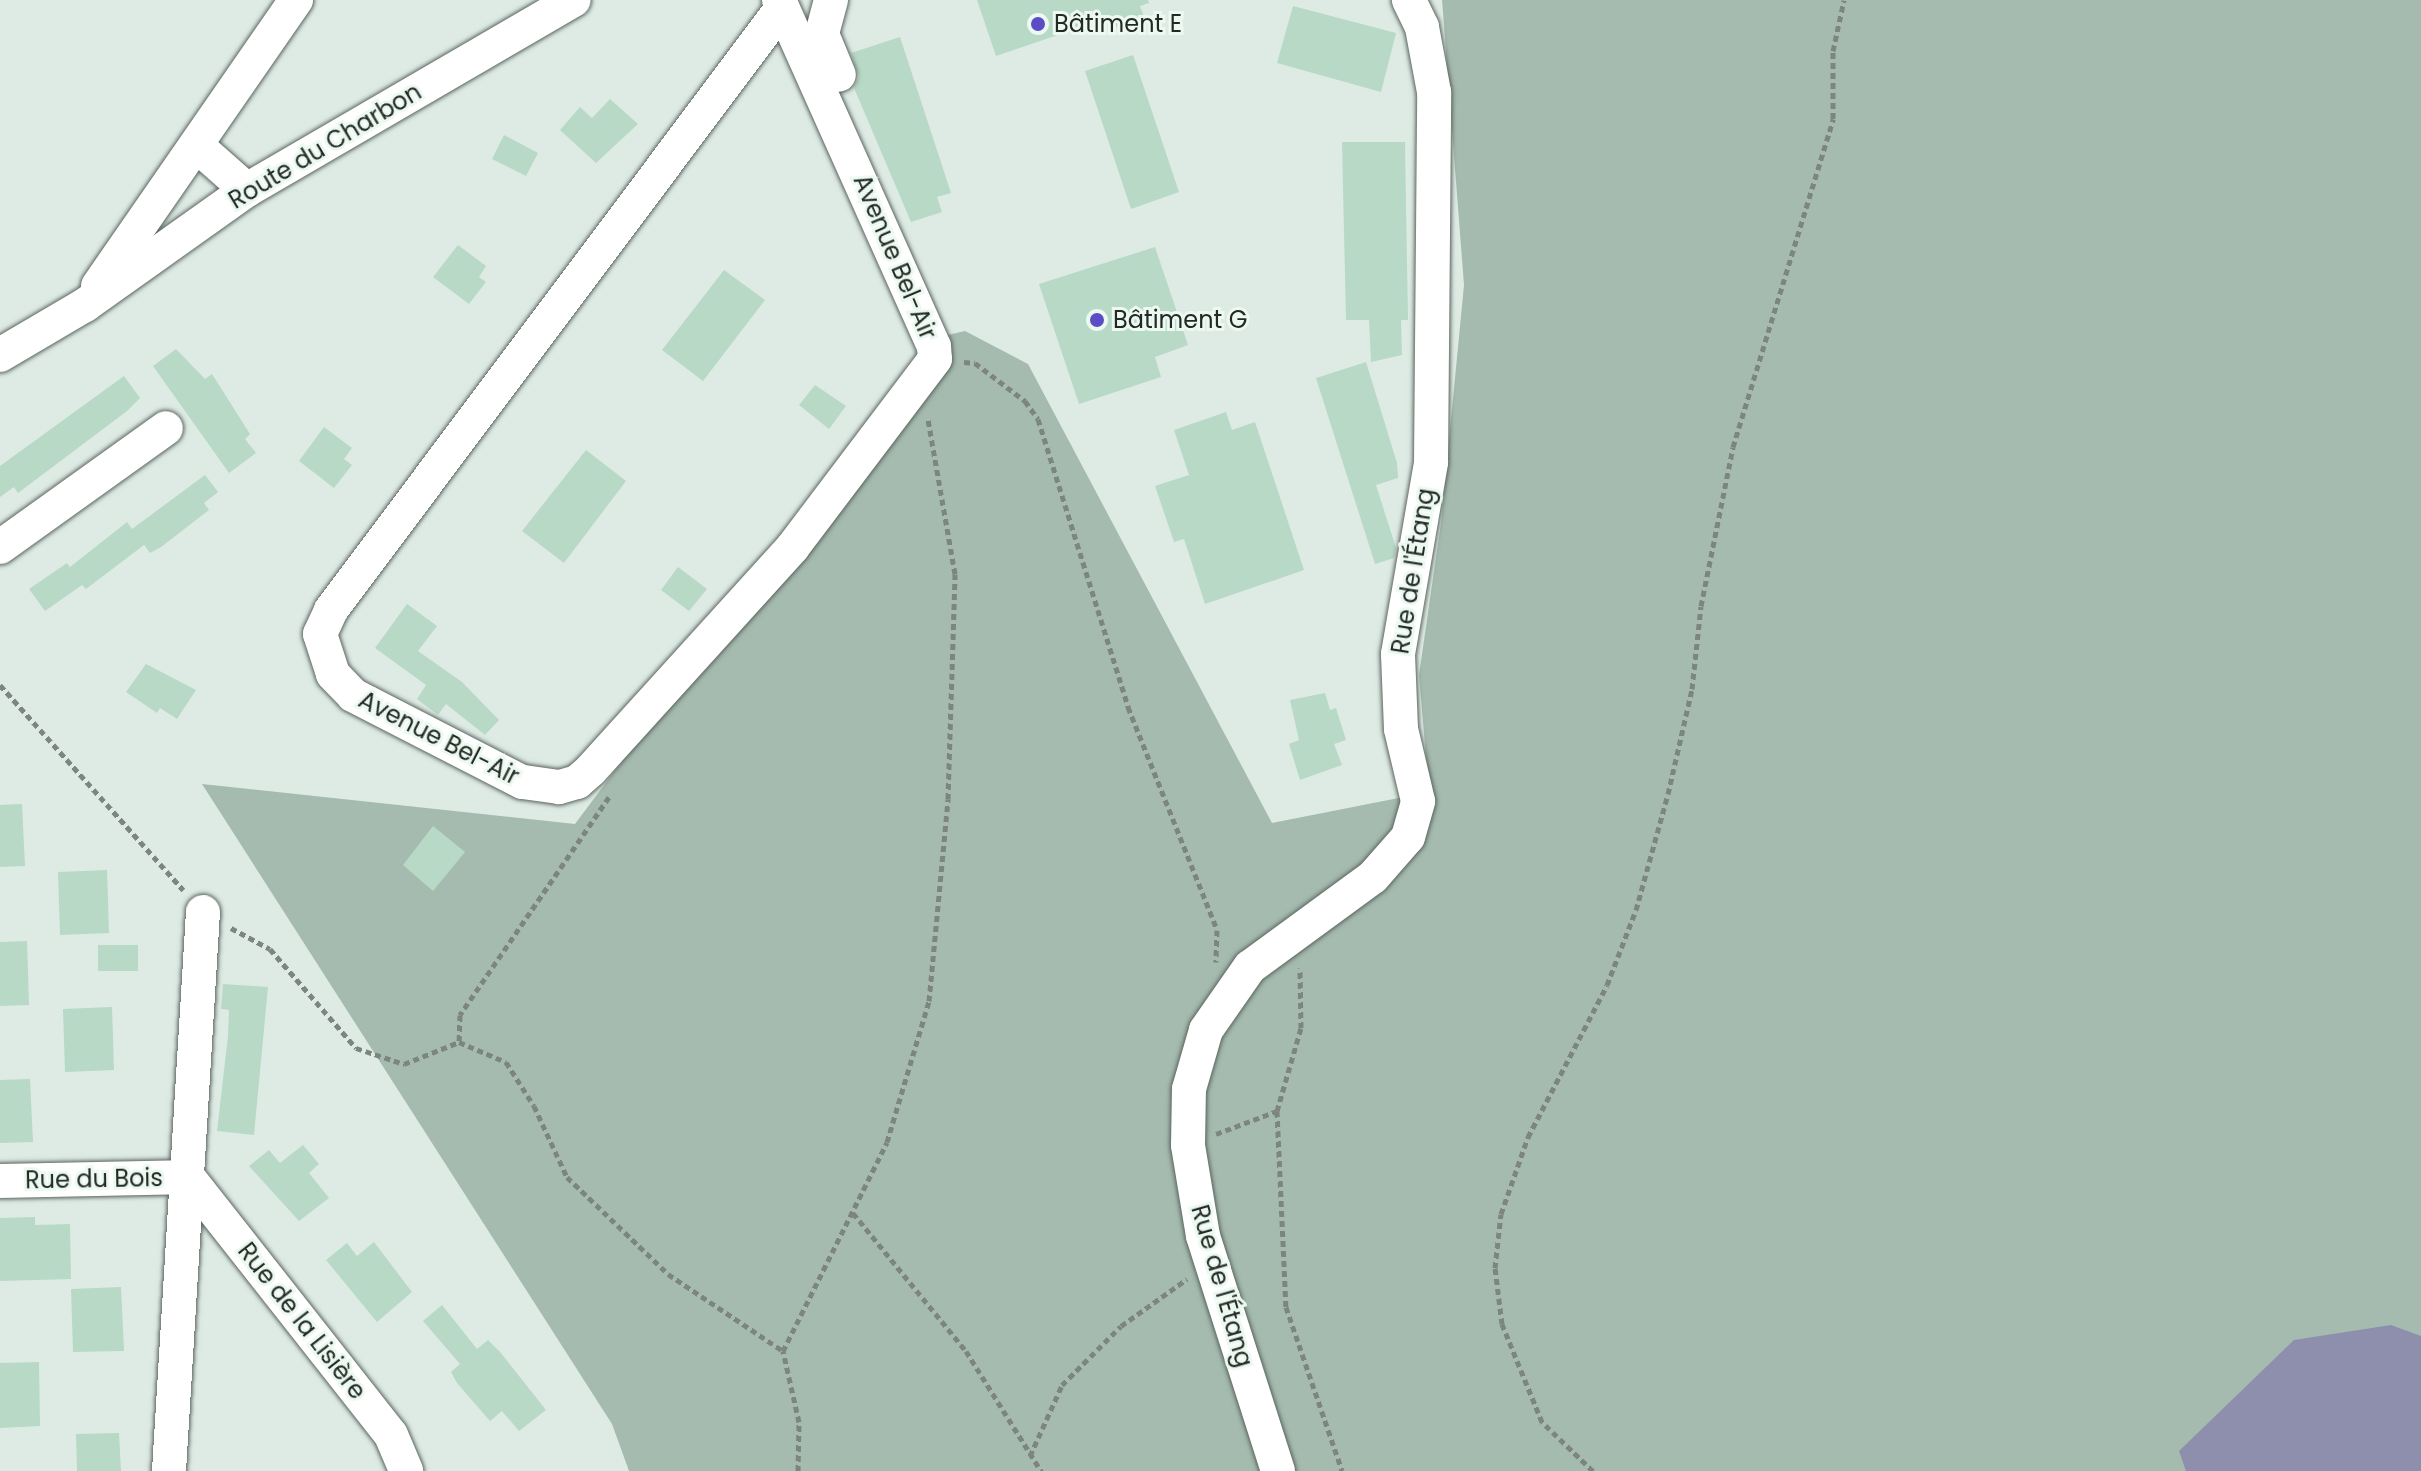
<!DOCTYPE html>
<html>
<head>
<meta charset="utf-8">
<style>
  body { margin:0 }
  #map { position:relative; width:2421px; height:1471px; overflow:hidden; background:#deebe4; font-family:Poppins,sans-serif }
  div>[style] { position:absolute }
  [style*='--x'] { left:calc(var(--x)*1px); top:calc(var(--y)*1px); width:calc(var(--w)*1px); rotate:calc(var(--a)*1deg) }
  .green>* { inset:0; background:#a5bbaf }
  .water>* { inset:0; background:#8d8fad }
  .building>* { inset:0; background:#b7d9c6 }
  .path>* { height:5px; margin-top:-2.5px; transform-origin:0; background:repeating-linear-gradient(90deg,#7c8580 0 6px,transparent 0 10px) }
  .roads { filter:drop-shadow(0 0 2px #5a655f) drop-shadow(0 0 2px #5a655f) }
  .minor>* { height:34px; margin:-17px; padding:0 17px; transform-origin:17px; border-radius:17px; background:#fff }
  .dots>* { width:22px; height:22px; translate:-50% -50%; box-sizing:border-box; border:4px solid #ebf9f1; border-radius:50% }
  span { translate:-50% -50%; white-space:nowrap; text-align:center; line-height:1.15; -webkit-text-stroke:6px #ebf9f1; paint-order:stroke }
  .poi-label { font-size:24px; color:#242926 }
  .left { translate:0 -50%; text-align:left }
  .street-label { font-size:24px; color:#242926 }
</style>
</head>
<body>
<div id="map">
  <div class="green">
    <i style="clip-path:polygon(1442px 0,2421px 0,2421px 1471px,629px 1471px,612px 1424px,202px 784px,575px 824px,939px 337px,965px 331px,1028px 364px,1272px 823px,1429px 792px,1419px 675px,1441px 523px,1464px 285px)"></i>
  </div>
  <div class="water">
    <i style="clip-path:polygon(2391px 1325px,2421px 1336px,2421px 1471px,2186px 1471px,2179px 1451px,2294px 1340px)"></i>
  </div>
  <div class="building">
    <i style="clip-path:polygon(977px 0,1148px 0,1149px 3px,1140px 6px,1144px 17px,1111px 29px,1107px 18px,996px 56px)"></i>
    <i style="clip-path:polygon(1293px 6px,1396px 33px,1381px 92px,1277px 63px)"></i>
    <i style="clip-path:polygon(900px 37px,951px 193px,937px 197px,942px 212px,911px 222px,854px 88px,859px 77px,851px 53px)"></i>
    <i style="clip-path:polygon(1133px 55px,1179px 192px,1131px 209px,1085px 71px)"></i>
    <i style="clip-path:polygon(610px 99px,638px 124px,596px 163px,560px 130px,580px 107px,592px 118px)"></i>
    <i style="clip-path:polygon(504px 135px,538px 153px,526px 176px,492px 159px)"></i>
    <i style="clip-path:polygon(1342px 142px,1405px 142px,1408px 320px,1401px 320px,1402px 355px,1371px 362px,1369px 320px,1346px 320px)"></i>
    <i style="clip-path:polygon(458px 245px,486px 266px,479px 277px,486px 282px,469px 304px,433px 277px)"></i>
    <i style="clip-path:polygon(1155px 247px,1188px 345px,1155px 357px,1161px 377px,1079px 404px,1039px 284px)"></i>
    <i style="clip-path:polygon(724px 270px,765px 300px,703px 381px,662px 350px)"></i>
    <i style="clip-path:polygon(176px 349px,205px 379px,212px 374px,250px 434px,245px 439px,256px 453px,229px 473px,153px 366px)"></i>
    <i style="clip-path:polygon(1366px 362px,1397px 463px,1398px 478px,1376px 485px,1396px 548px,1394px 558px,1375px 564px,1316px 378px)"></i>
    <i style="clip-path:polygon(124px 376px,140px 398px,127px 411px,18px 493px,14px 487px,0 497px,0 466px)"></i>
    <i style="clip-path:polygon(815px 385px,846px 406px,829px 429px,799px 405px)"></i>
    <i style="clip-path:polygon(1226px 412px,1232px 430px,1255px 422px,1304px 570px,1205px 604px,1184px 539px,1174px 542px,1155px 486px,1189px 475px,1174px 430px)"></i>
    <i style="clip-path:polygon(324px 427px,352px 448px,344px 459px,352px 465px,334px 488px,299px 461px)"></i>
    <i style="clip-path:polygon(586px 450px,626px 481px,564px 563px,522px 531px)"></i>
    <i style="clip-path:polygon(205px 475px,218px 492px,204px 503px,209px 510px,161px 547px,150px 553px,142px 542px,144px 545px,86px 589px,82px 585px,45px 611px,29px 589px,67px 563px,70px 567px,127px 522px,132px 529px)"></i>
    <i style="clip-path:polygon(678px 567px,707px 589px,689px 611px,661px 590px)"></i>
    <i style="clip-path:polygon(407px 604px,437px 626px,418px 651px,462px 682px,499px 720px,485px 735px,446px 704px,438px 715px,417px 699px,426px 685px,375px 648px)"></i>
    <i style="clip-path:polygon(146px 664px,196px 690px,177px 719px,160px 708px,157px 713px,126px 692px)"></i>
    <i style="clip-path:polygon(1325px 693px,1330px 710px,1336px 708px,1346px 740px,1334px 744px,1342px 765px,1300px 780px,1289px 744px,1299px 740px,1290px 700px)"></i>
    <i style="clip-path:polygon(22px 804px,25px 866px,0 867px,0 805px)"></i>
    <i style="clip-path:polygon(433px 826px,465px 852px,433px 891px,403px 865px)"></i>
    <i style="clip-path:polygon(107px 870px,109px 933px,60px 935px,58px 872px)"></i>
    <i style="clip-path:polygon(27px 941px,29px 1005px,0 1006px,0 942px)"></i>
    <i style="clip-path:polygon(98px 945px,138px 945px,138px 971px,98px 971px)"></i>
    <i style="clip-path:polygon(223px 984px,268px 987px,254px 1135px,217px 1131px,228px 1036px,229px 1010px,221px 1009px)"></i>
    <i style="clip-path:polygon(112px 1007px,114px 1070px,65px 1072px,63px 1009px)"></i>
    <i style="clip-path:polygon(30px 1079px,33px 1142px,0 1143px,0 1080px)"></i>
    <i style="clip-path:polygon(303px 1145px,319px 1164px,309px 1173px,329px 1198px,299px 1221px,249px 1166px,269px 1150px,280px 1163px)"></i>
    <i style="clip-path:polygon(35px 1217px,35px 1225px,70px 1224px,71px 1279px,0 1281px,0 1218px)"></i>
    <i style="clip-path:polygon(374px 1242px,412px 1292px,377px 1322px,326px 1260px,347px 1243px,357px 1256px)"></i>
    <i style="clip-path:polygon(121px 1287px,124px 1351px,73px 1352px,71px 1289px)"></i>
    <i style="clip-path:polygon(442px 1305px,477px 1349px,488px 1340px,500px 1352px,546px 1410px,519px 1431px,502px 1411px,490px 1421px,457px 1383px,451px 1372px,460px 1364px,423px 1321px)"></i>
    <i style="clip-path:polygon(39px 1362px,40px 1426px,0 1428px,0 1363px)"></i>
    <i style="clip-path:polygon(119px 1433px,121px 1471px,77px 1471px,76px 1434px)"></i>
  </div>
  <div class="path">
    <i style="--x:964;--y:362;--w:11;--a:5"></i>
    <i style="--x:975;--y:363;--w:63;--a:37.2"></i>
    <i style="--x:1025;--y:401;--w:22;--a:54"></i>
    <i style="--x:1038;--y:419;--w:302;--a:72.6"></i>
    <i style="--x:1128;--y:707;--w:240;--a:68.2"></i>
    <i style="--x:1217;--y:930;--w:32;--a:92"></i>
    <i style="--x:0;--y:685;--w:275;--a:48.2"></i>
    <i style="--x:609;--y:797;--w:264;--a:124.4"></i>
    <i style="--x:460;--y:1015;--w:27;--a:92"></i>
    <i style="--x:459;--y:1042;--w:51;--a:23.1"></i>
    <i style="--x:506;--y:1062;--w:52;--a:57.5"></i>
    <i style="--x:534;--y:1106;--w:78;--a:65.1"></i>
    <i style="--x:567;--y:1177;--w:140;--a:43.8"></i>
    <i style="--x:668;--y:1274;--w:138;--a:33.8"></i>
    <i style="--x:231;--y:928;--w:44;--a:28.3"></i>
    <i style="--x:270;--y:949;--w:131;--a:49"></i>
    <i style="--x:356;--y:1048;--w:51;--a:18.4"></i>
    <i style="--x:404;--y:1064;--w:59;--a:-21.8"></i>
    <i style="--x:1277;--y:1111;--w:86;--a:-73.9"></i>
    <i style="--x:1301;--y:1028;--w:60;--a:-91"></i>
    <i style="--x:1216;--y:1134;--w:65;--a:-20.7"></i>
    <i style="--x:1277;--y:1111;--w:196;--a:87.4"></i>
    <i style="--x:1286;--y:1307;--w:173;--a:71.1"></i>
    <i style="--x:853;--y:1213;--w:178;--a:50.7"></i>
    <i style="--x:966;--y:1351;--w:142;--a:58"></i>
    <i style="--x:1030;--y:1456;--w:78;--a:-65.7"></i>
    <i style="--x:1062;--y:1385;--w:83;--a:-45"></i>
    <i style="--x:1121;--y:1326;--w:81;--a:-35.5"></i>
    <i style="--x:798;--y:1471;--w:49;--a:-88.8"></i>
    <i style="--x:799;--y:1422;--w:73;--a:-102.7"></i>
    <i style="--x:783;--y:1351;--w:233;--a:-63.5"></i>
    <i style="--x:887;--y:1142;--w:147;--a:-73.4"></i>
    <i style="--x:929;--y:1001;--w:203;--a:-84.6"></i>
    <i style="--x:948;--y:799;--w:225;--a:-88.2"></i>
    <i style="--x:955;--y:574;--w:157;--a:-99.9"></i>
    <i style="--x:1593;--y:1471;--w:71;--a:-136.1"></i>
    <i style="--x:1542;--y:1422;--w:106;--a:-112.2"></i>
    <i style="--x:1502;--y:1324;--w:56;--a:-97.1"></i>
    <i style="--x:1495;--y:1268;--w:54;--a:-83.7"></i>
    <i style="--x:1501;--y:1214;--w:82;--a:-70.7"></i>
    <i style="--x:1528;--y:1137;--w:171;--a:-62.5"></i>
    <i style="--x:1607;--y:985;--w:80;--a:-68.9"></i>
    <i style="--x:1636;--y:910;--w:120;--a:-74.6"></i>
    <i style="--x:1668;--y:794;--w:108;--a:-77.1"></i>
    <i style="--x:1692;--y:689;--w:83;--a:-83.8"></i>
    <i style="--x:1701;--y:606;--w:162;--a:-78.6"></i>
    <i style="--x:1733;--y:447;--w:343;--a:-73"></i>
    <i style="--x:1833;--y:119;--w:68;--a:-90"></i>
    <i style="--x:1833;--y:51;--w:52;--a:-77.8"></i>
  </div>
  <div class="roads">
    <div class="minor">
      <i style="--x:779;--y:0;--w:379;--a:65.9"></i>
      <i style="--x:934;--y:346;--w:13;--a:86"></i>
      <i style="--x:935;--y:359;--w:236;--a:127.1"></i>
      <i style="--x:793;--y:547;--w:301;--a:132.2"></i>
      <i style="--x:591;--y:770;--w:18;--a:139"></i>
      <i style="--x:577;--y:782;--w:19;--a:164"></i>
      <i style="--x:559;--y:787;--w:37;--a:-172"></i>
      <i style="--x:522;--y:782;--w:190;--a:-152.8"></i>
      <i style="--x:353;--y:695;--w:29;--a:-134"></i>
      <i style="--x:333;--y:674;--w:42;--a:-108"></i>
      <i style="--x:320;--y:634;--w:26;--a:-65"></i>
      <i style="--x:331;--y:610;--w:752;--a:-53.16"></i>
      <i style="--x:831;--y:0;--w:35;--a:105"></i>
      <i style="--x:822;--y:34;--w:44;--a:67.5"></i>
      <i style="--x:196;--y:145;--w:68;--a:41.4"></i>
      <i style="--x:98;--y:286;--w:348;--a:-55.3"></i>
      <i style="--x:0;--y:355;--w:99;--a:-30.5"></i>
      <i style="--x:85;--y:305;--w:199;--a:-35.4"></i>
      <i style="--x:247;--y:190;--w:378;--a:-30.2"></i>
      <i style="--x:0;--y:547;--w:204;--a:-35.6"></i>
      <i style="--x:188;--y:1177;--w:328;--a:51.8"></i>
      <i style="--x:391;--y:1435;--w:39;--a:67"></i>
      <i style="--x:0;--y:1181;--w:188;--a:-1.2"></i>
      <i style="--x:169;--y:1471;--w:560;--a:-86.52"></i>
      <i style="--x:1278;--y:1471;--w:247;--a:-107.7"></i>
      <i style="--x:1203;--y:1236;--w:92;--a:-99.4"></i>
      <i style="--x:1188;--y:1145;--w:56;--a:-89"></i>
      <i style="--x:1189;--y:1089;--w:61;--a:-73.9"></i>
      <i style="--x:1206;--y:1030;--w:77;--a:-55.1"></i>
      <i style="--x:1250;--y:967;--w:152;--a:-36.2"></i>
      <i style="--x:1373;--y:877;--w:53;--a:-48.8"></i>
      <i style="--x:1408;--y:837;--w:37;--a:-74"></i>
      <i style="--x:1418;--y:801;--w:74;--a:-103.3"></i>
      <i style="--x:1401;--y:729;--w:75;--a:-92.3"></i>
      <i style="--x:1398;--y:654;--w:195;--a:-80.2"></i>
      <i style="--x:1431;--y:462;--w:370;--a:-89.5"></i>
      <i style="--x:1434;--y:92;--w:66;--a:-100.5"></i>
      <i style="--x:1422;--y:27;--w:30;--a:-116"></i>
    </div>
  </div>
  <div class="dots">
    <i style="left:1038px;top:24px;background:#5a4dc5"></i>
    <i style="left:1097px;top:320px;background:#5a4dc5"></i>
  </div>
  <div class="poi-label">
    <span class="left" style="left:1054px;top:24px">Bâtiment E</span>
    <span class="left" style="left:1113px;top:320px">Bâtiment G</span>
  </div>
  <div class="street-label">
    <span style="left:325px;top:146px;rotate:-31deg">Route du Charbon</span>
    <span style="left:895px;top:257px;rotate:67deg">Avenue Bel-Air</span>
    <span style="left:1413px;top:571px;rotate:-81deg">Rue de l'Étang</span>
    <span style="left:439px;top:738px;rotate:27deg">Avenue Bel-Air</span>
    <span style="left:94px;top:1179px;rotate:-1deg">Rue du Bois</span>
    <span style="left:1222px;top:1286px;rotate:74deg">Rue de l'Étang</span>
    <span style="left:302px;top:1321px;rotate:52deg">Rue de la Lisière</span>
  </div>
</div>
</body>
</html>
